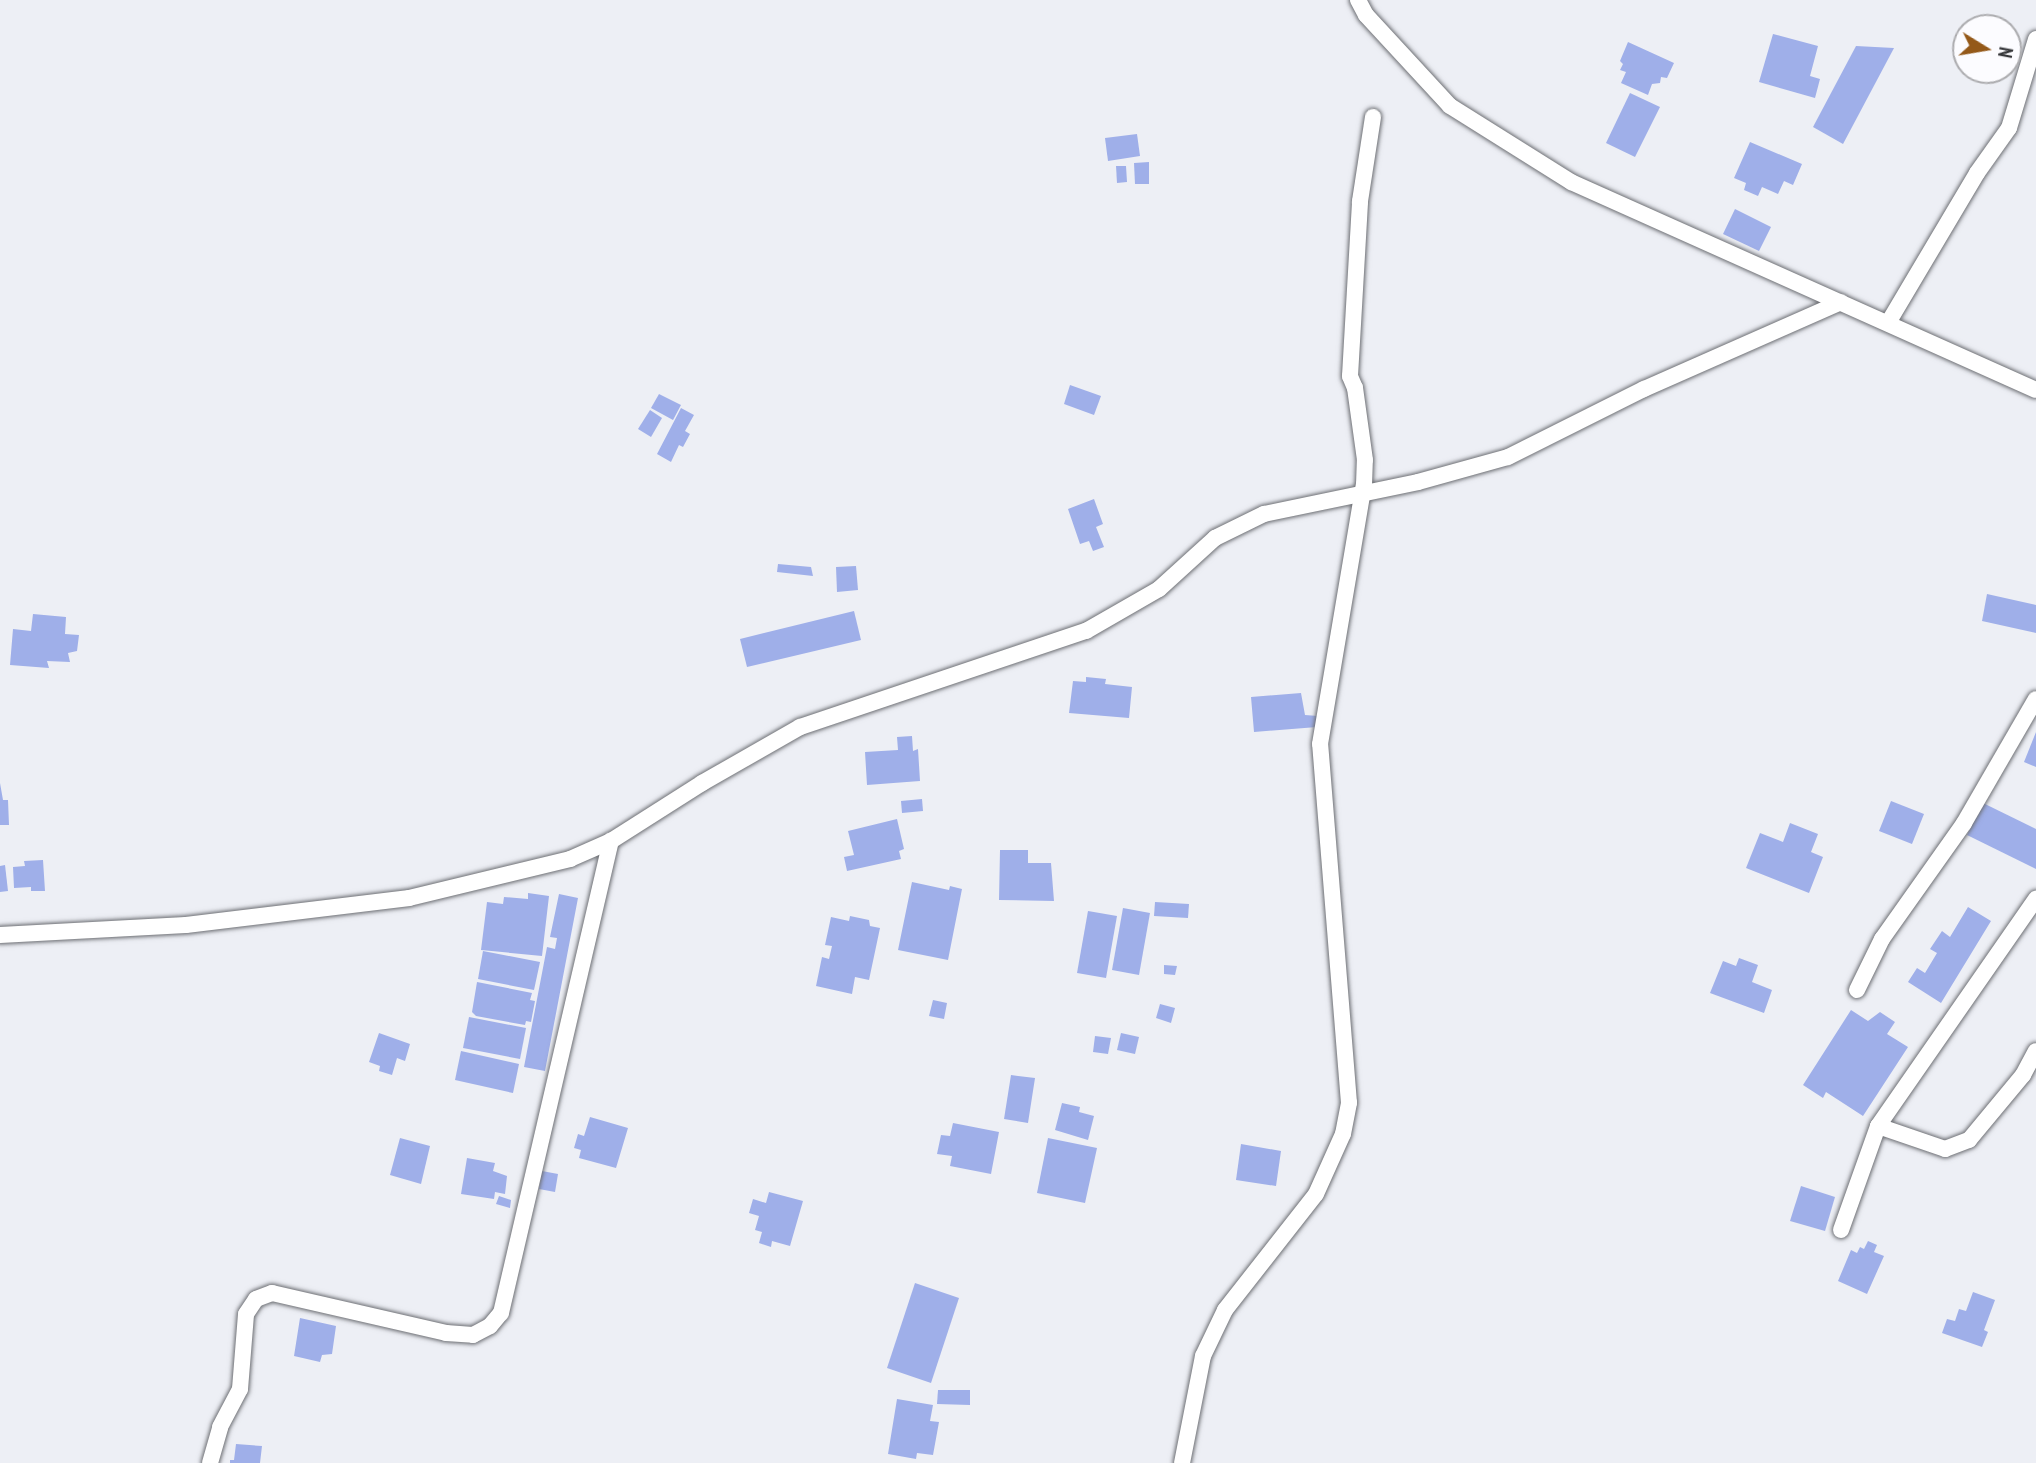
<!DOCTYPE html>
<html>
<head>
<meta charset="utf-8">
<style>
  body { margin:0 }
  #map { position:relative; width:2036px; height:1463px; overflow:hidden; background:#edeff5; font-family:"PT Sans Narrow",sans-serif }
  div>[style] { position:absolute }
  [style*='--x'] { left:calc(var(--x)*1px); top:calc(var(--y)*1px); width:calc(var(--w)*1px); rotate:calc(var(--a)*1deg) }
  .building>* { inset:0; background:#9fafe9 }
  .roads { filter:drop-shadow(0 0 2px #6d6f74) drop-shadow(0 0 2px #6d6f74) }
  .street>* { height:16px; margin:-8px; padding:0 8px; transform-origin:8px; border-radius:8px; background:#fff }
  span { translate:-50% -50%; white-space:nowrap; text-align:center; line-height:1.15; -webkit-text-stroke:7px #fcfcff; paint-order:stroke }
  .north { position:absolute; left:1952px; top:14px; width:70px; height:70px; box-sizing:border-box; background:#fcfcff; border:2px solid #acacaf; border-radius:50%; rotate:101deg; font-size:19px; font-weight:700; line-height:28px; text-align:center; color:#343538 }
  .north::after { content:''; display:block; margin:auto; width:24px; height:32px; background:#945919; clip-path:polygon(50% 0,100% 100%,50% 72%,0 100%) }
</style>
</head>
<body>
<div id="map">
  <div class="building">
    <i style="clip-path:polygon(1773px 34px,1818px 46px,1810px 76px,1820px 79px,1815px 98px,1759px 82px)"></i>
    <i style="clip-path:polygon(1628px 42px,1674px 63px,1667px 78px,1661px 77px,1660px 83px,1652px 84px,1648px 95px,1621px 83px,1626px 72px,1620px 70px,1623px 64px,1620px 61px)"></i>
    <i style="clip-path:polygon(1856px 46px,1894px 48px,1843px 144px,1813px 127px)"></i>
    <i style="clip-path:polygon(1630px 93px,1660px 107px,1635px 157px,1606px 143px)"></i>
    <i style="clip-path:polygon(1137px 134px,1140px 156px,1108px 161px,1105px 138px)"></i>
    <i style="clip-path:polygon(1750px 142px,1802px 164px,1793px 185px,1784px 181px,1778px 194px,1762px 187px,1758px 196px,1744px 190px,1746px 183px,1734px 178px)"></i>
    <i style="clip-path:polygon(1149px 162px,1149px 184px,1135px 184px,1134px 163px)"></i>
    <i style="clip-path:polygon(1116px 166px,1126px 166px,1127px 182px,1117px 183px)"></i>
    <i style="clip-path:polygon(1735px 209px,1771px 227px,1759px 251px,1723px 234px)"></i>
    <i style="clip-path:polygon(1070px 385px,1101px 396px,1094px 415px,1064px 404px)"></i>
    <i style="clip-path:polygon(659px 394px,681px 405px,673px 420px,651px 408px)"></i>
    <i style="clip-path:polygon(681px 408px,694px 415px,685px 431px,690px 434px,683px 447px,679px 445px,671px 462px,657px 454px)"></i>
    <i style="clip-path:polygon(650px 410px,662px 418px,651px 437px,638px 429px)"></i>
    <i style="clip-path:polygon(1094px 499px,1103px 524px,1096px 527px,1104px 547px,1093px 551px,1089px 541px,1080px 544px,1068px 509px)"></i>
    <i style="clip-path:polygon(778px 564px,811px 567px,813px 576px,777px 572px)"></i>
    <i style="clip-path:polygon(856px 566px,858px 590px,837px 592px,836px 567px)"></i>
    <i style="clip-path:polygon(1987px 594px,2036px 605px,2036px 633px,1982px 621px)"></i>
    <i style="clip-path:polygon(854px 611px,861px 640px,747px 667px,740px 639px)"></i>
    <i style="clip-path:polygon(33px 614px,66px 617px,65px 634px,79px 635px,77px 651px,68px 653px,70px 662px,47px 661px,49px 668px,10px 665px,13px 629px,31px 631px)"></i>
    <i style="clip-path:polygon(1086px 677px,1106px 679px,1105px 684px,1132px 687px,1129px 718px,1069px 713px,1073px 681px,1086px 682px)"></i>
    <i style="clip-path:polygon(1301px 693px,1305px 715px,1318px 716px,1317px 727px,1254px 732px,1251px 697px)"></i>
    <i style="clip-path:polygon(2036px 732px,2036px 767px,2024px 762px)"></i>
    <i style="clip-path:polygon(912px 736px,913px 751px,918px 749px,920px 781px,867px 785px,865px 752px,898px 750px,897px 737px)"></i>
    <i style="clip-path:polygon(0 783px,3px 800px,8px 800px,9px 825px,0 825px)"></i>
    <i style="clip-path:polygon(922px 799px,923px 811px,902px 813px,901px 801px)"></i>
    <i style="clip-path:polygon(1891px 801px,1924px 814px,1912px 844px,1879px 831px)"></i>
    <i style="clip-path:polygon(1983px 803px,2036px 829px,2036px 869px,1967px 835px)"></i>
    <i style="clip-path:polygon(897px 819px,904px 849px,899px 851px,901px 859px,847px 871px,844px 857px,854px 855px,848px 831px)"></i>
    <i style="clip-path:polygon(1790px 823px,1818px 834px,1811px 852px,1823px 857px,1809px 893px,1746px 868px,1760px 833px,1783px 842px)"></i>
    <i style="clip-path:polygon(1000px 850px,1028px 850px,1028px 863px,1051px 863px,1054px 901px,999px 900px)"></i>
    <i style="clip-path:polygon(43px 860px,45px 891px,31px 891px,31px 887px,14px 888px,13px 867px,25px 866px,24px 861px)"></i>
    <i style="clip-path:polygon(5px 865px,8px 891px,0 892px,0 866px)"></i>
    <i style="clip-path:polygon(912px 882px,949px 890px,950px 886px,962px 889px,948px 960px,898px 950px)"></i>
    <i style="clip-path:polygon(528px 893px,549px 896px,542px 956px,481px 950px,487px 902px,503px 904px,504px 897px,528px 899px)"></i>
    <i style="clip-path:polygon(559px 894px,578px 898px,545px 1071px,524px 1067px,547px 947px,555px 949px,557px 938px,550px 937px)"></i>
    <i style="clip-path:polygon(1155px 902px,1189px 904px,1188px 918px,1154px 916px)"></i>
    <i style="clip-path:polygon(1968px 907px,1991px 921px,1941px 1003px,1908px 982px,1917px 968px,1925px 973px,1937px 953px,1930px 949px,1942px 931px,1950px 937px)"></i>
    <i style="clip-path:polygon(1123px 908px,1150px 913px,1139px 975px,1112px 970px)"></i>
    <i style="clip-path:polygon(1088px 911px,1117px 916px,1106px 978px,1077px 973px)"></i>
    <i style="clip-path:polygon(850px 916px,869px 920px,870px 926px,880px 928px,869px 980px,855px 977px,852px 994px,816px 986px,822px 957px,829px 959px,832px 946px,825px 945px,831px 917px,849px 921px)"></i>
    <i style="clip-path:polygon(483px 951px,540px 962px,534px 990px,478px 979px)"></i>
    <i style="clip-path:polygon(1739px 958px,1758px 965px,1752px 982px,1772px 990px,1764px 1013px,1710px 993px,1723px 961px,1736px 966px)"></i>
    <i style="clip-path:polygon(1164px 965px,1177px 966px,1175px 975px,1164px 974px)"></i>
    <i style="clip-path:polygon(477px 982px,532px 993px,530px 1000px,535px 1001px,531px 1022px,526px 1021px,525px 1025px,476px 1016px,472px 1012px)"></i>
    <i style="clip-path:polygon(933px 1000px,947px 1003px,944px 1019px,929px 1016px)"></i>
    <i style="clip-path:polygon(1160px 1004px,1175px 1008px,1171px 1023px,1156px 1018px)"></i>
    <i style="clip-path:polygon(1851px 1010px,1868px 1021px,1880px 1012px,1895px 1022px,1887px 1034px,1908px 1047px,1863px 1116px,1826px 1092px,1823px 1098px,1803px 1085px)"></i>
    <i style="clip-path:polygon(469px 1017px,526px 1028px,520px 1059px,463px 1048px)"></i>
    <i style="clip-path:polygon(379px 1033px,410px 1044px,405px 1061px,397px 1058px,392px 1075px,379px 1071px,380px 1066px,369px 1062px)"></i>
    <i style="clip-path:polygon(1121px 1033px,1139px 1037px,1135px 1054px,1117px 1050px)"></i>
    <i style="clip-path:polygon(1095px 1036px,1111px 1038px,1108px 1054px,1093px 1052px)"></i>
    <i style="clip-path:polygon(461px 1051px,519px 1064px,513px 1093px,455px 1080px)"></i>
    <i style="clip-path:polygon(1011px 1075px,1035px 1078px,1028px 1123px,1004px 1119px)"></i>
    <i style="clip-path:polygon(1062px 1103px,1080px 1107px,1079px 1112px,1094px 1116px,1088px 1140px,1055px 1130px)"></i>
    <i style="clip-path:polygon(590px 1117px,628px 1128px,616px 1168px,579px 1158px,581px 1150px,574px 1148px,578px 1134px,584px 1136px)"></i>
    <i style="clip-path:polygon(953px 1123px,999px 1132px,991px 1174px,950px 1166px,952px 1156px,937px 1154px,941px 1135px,950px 1136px)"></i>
    <i style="clip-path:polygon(400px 1138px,430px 1146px,421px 1184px,390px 1175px)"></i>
    <i style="clip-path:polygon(1048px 1138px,1097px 1148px,1085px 1203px,1037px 1193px)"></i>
    <i style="clip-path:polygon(1241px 1144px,1281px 1151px,1276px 1186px,1236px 1180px)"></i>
    <i style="clip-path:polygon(467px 1158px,495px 1163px,493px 1171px,507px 1176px,505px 1194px,495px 1192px,494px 1199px,461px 1194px)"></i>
    <i style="clip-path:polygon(542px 1171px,558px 1174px,555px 1192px,539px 1189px)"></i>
    <i style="clip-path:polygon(1801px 1186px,1835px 1197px,1825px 1231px,1790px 1221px)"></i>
    <i style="clip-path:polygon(769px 1192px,803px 1201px,790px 1246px,772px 1241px,771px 1247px,759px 1243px,762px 1232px,755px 1230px,759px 1216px,749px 1213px,753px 1199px,766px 1203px)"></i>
    <i style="clip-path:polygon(499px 1196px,511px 1200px,510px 1208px,496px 1204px)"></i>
    <i style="clip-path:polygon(1868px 1241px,1877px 1245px,1874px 1252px,1884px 1256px,1867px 1294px,1838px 1281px,1851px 1250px,1857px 1253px,1860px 1247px,1864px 1249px)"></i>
    <i style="clip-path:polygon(915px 1283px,959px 1298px,931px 1383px,887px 1368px)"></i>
    <i style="clip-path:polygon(1973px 1292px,1995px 1300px,1984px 1330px,1988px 1332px,1982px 1347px,1942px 1333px,1947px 1319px,1955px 1321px,1959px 1309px,1966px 1311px)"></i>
    <i style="clip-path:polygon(300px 1318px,336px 1326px,332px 1354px,322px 1355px,320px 1362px,294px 1356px)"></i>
    <i style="clip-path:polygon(938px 1390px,970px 1390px,970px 1405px,937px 1404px)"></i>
    <i style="clip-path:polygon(897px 1399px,933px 1405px,930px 1421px,939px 1422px,933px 1455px,917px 1453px,916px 1459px,888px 1454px)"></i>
    <i style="clip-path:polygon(236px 1444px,262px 1446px,260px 1463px,230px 1463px,230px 1460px,234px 1460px)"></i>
  </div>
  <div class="roads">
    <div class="street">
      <i style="--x:1358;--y:0;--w:17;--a:62"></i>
      <i style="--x:1366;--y:15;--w:124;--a:47.3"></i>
      <i style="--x:1450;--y:106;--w:143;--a:32.1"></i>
      <i style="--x:1571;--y:182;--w:509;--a:24.1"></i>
      <i style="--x:1888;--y:323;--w:174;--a:-59.3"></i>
      <i style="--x:1977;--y:173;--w:55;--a:-54.6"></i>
      <i style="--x:2009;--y:128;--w:93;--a:-73.1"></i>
      <i style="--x:0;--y:935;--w:186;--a:-3.1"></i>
      <i style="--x:186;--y:925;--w:225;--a:-6.9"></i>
      <i style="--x:409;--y:898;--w:166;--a:-13.6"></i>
      <i style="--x:570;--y:859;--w:45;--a:-23.7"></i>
      <i style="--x:611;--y:841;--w:108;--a:-32.5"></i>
      <i style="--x:702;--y:783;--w:113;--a:-29.7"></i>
      <i style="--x:800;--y:727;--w:302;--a:-18.6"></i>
      <i style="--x:1086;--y:631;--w:84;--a:-29.9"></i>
      <i style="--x:1159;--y:589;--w:76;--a:-42.3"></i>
      <i style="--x:1215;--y:538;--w:55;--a:-26.1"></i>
      <i style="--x:1264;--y:514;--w:157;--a:-11.7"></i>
      <i style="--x:1418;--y:482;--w:93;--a:-15.5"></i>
      <i style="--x:1508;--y:457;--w:152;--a:-26.6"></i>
      <i style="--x:1644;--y:389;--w:215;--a:-23.8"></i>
      <i style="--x:1857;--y:990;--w:57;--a:-63.9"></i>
      <i style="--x:1882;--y:939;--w:142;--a:-54.7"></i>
      <i style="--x:1964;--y:823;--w:143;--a:-59.9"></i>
      <i style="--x:1878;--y:1126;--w:277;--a:-55.2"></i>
      <i style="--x:1841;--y:1230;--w:110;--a:-70.4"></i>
      <i style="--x:1878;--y:1126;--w:71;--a:18.9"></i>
      <i style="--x:1945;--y:1149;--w:26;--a:-21"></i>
      <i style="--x:1969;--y:1140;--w:85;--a:-50.3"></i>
      <i style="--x:2023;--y:1075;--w:27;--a:-62"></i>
      <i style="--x:210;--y:1463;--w:37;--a:-74"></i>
      <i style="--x:220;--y:1427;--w:43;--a:-62.2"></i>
      <i style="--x:240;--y:1389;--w:75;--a:-85.4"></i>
      <i style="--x:246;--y:1314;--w:18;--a:-56"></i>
      <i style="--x:256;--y:1299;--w:17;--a:-21"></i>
      <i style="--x:272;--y:1293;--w:179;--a:12.9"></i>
      <i style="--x:446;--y:1333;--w:27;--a:4"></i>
      <i style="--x:473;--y:1335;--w:19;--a:-28"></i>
      <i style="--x:490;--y:1326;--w:17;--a:-50"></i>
      <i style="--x:501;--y:1313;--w:485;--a:-76.9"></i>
      <i style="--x:1182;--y:1463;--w:109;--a:-78.9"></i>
      <i style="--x:1203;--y:1356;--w:51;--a:-64.4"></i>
      <i style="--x:1225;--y:1310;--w:147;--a:-51.9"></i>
      <i style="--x:1316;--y:1194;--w:66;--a:-65.8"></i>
      <i style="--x:1343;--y:1134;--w:32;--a:-79"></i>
      <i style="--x:1349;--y:1103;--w:360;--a:-94.6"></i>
      <i style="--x:1320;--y:744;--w:263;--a:-80.4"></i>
      <i style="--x:1364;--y:485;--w:25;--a:-88"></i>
      <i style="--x:1365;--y:460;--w:73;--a:-97.9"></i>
      <i style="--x:1355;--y:388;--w:13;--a:-113"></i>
      <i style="--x:1350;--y:376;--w:175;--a:-86.7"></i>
      <i style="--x:1360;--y:201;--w:85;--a:-81.2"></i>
    </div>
  </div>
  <div class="north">N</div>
</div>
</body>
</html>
